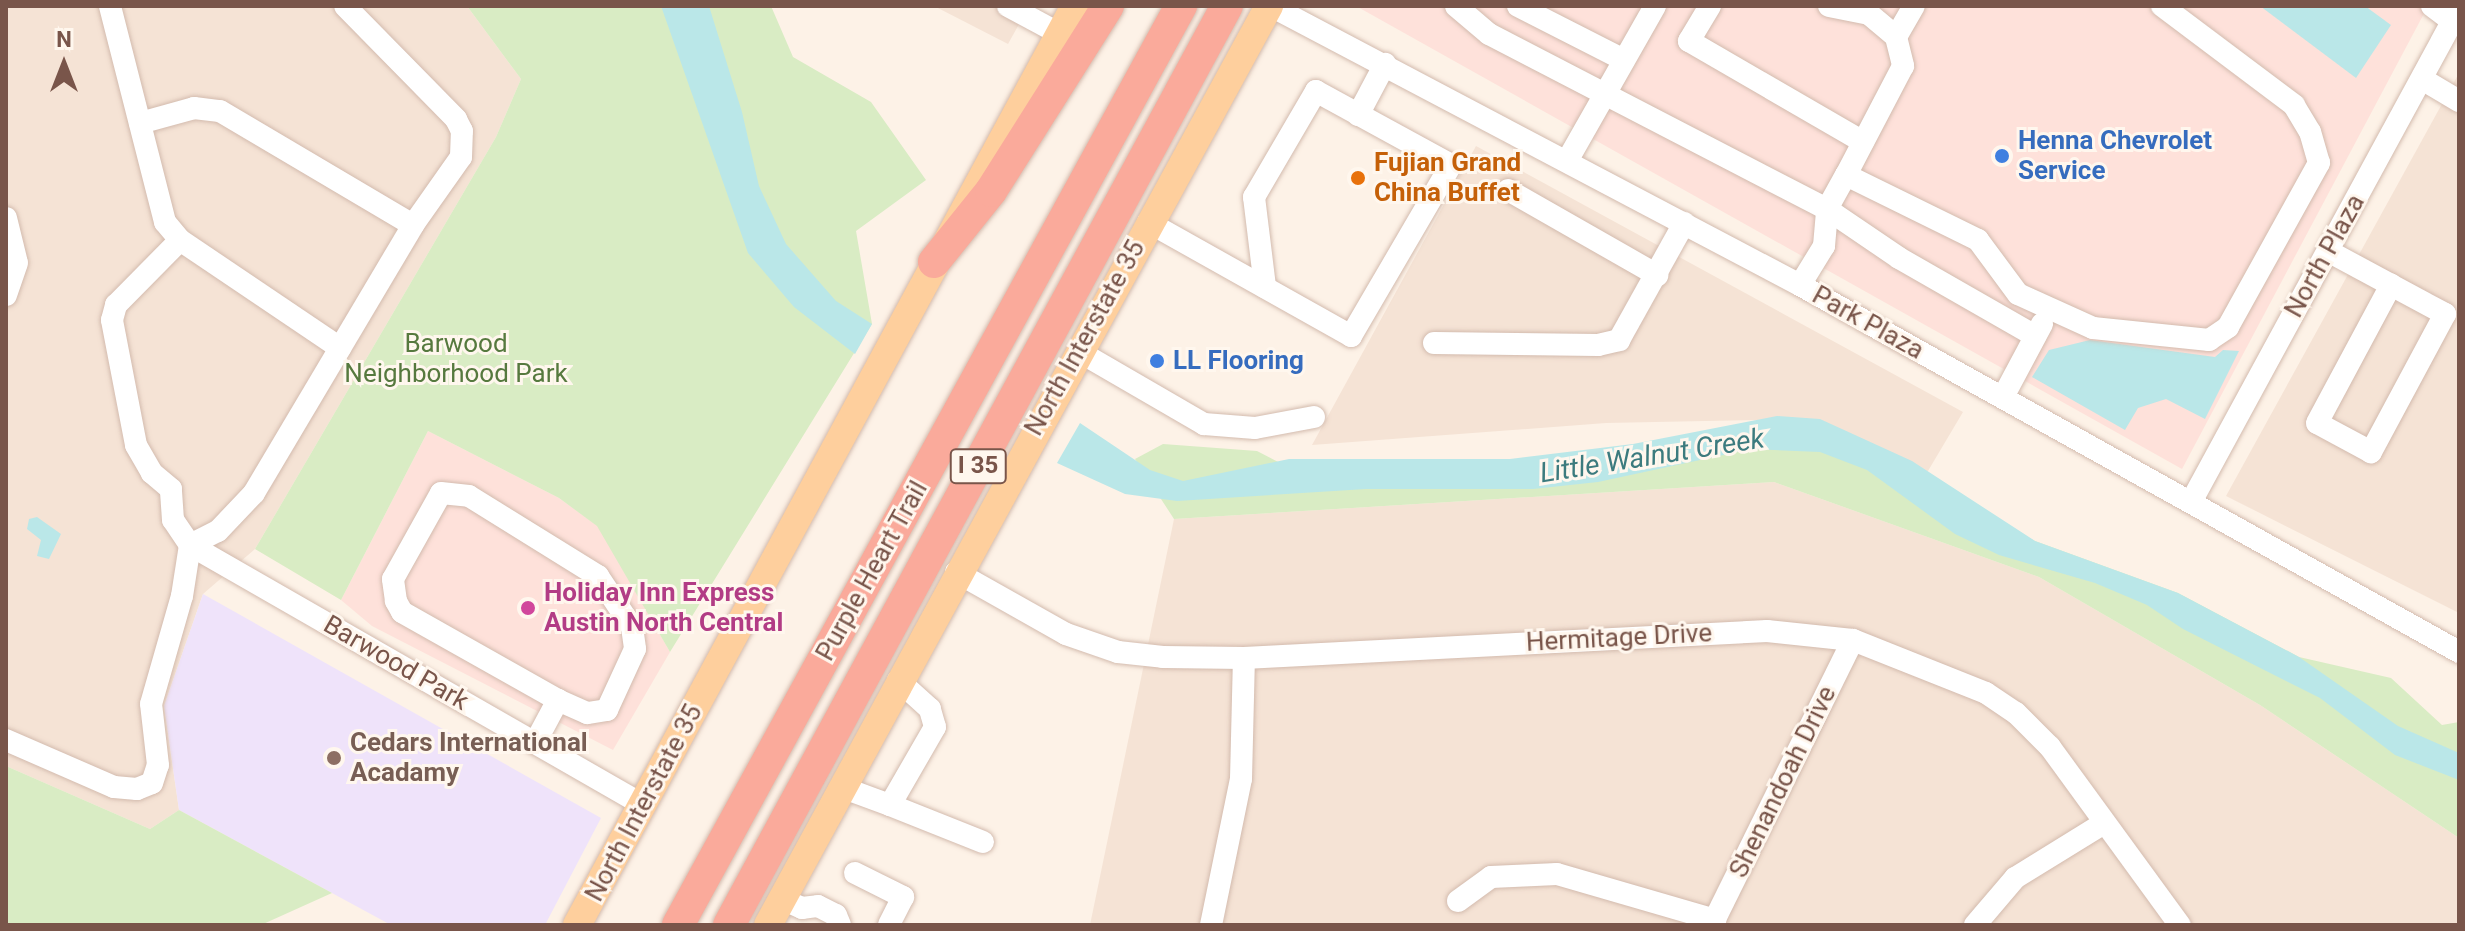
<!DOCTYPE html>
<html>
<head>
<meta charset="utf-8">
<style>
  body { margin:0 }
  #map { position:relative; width:2465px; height:931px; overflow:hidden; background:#fdf2e7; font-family:Roboto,sans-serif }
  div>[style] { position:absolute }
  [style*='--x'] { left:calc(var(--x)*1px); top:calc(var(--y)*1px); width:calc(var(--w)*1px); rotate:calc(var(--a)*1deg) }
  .residential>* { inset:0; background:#f5e3d5 }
  .commercial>* { inset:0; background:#fee1da }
  .education>* { inset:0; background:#efe3fa }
  .green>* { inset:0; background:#d9ecc4 }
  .water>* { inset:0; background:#bae7e8 }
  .roads { filter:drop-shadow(0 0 2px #d3bbae) drop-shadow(0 0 2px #d3bbae) }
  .minor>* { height:22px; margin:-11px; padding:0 11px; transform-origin:11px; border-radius:11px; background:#fff }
  .major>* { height:28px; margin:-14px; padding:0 14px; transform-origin:14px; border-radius:14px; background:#fecf9d }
  .highway>* { height:32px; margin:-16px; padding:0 16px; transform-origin:16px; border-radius:16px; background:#faaa9b }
  .dots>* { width:22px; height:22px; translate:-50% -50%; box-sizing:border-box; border:4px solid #fff7ee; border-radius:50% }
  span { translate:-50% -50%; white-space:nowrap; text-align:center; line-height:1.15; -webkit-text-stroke:6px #fff7ee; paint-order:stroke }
  .shield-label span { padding:2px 6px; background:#fff7ee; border:2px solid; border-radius:6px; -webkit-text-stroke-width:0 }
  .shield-label { font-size:24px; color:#79554a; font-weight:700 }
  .shop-label { font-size:26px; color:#366cbe; font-weight:700 }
  .left { translate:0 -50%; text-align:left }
  .food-label { font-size:26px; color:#c56008; font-weight:700 }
  .street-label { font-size:26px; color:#79554a }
  .park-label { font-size:26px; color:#56793e }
  .hotel-label { font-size:26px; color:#b23c85; font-weight:700 }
  .education-label { font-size:26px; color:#785e54; font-weight:700 }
  .water-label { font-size:28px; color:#3c7b7e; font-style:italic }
  .frame { position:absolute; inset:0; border:8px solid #79554a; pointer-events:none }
  .north { position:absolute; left:24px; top:24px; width:80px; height:80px; -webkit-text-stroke:6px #fff7ee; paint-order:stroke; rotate:0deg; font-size:22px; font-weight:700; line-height:32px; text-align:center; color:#79554a }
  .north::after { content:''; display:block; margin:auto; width:28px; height:36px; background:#79554a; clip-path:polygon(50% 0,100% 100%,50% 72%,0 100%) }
</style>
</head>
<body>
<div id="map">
  <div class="residential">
    <i style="clip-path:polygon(6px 6px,467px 6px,521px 79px,496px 137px,255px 549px,203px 594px,164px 706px,179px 810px,150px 829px,6px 766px)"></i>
    <i style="clip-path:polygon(934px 6px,1029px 6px,1008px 44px)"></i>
    <i style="clip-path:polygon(2459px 73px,2459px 613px,2226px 496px)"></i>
    <i style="clip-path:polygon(1476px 146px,1963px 412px,1925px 476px,1807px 419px,1606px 423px,1312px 445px)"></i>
    <i style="clip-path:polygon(1774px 482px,2039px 577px,2260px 705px,2459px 838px,2459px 925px,1090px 925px,1174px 519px)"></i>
  </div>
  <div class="commercial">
    <i style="clip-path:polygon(1356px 6px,2428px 6px,2182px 469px)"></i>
    <i style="clip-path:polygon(428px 431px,559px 498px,598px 526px,670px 652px,613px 750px,372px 626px,341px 600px)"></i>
  </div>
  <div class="education">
    <i style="clip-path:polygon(203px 594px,601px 818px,545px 925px,391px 925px,179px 810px,164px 706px)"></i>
  </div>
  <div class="green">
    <i style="clip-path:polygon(467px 6px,771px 6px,793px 57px,871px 102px,926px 180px,856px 231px,872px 324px,670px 652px,597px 526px,559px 498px,428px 431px,341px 600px,255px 549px,496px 137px,521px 79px)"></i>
    <i style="clip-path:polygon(1808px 419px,2035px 541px,2178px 593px,2299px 657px,2391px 678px,2442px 725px,2459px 722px,2459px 838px,2260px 705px,2039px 577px,1774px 482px,1174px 519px,1135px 459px,1163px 444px,1257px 451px,1282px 464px,1459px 467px,1620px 454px)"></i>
    <i style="clip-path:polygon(6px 766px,150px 829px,179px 810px,332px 893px,261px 925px,6px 925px)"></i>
  </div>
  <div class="water">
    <i style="clip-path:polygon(661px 6px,709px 6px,742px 112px,759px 186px,786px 244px,836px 301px,872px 324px,855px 354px,794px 307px,748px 253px)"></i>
    <i style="clip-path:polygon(2260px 6px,2365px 6px,2391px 25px,2356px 78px)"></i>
    <i style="clip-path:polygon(2090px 340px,2215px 357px,2223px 350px,2239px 351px,2205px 419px,2166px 399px,2138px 408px,2125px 430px,2032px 377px,2049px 350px)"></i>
    <i style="clip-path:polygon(1777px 416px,1820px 419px,1912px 461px,2035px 541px,2178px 593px,2299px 657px,2398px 726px,2459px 753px,2459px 780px,2395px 755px,2320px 698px,2183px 629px,2147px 605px,2095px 583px,1999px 555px,1955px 534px,1867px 470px,1820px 452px,1751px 449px,1598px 482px,1533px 489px,1366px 489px,1177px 501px,1125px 494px,1057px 463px,1080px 423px,1150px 470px,1183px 481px,1289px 459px,1510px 459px,1633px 444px)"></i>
    <i style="clip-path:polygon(37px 517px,61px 534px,49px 559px,37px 556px,41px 540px,27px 529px,29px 519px)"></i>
  </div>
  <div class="roads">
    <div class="minor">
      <i style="--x:1008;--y:6;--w:59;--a:28.3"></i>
      <i style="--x:1271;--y:6;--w:598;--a:27.81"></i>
      <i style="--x:1800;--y:285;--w:754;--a:29.11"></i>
      <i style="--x:1456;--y:6;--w:43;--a:40.3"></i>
      <i style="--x:1489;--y:34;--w:381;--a:27.4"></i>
      <i style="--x:1827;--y:209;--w:39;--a:-61"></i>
      <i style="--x:1846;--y:175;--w:147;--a:26.2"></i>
      <i style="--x:1978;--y:240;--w:67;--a:53.5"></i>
      <i style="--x:2018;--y:294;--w:82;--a:24.4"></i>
      <i style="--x:2093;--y:328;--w:117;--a:5.9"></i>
      <i style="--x:2209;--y:340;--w:23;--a:-34"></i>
      <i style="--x:2228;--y:327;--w:188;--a:-61"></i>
      <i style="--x:2319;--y:163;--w:32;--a:-106"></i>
      <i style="--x:2310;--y:132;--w:31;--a:-121"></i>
      <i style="--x:2294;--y:105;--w:165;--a:-143.1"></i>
      <i style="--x:1518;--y:6;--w:119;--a:27"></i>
      <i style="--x:1710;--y:6;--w:41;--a:121"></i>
      <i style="--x:1689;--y:41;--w:201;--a:30.1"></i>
      <i style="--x:1829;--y:6;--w:41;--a:11.3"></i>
      <i style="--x:1869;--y:14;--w:35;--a:40"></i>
      <i style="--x:1896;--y:37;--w:30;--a:76"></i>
      <i style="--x:1903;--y:66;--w:123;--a:117.6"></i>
      <i style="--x:2432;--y:6;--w:25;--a:37"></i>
      <i style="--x:1896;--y:37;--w:36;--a:-60"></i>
      <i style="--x:2422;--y:79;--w:43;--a:30.7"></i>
      <i style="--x:1358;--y:115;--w:58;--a:-62.1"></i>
      <i style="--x:140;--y:123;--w:56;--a:-15.5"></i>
      <i style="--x:194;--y:108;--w:26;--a:7"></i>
      <i style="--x:220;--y:111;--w:224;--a:30.6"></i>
      <i style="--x:1567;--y:161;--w:178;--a:-60.4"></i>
      <i style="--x:1508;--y:190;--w:172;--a:29.7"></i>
      <i style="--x:1827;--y:209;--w:87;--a:34.2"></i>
      <i style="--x:1899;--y:258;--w:157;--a:29.8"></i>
      <i style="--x:6;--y:218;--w:46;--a:76.3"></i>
      <i style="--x:17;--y:263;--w:34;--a:109"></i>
      <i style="--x:1148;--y:222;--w:233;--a:29.3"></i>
      <i style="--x:1351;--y:336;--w:198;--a:-59.7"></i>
      <i style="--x:1451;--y:165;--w:154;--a:-151.3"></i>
      <i style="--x:1316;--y:91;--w:123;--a:120.3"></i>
      <i style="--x:1254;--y:197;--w:91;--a:83"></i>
      <i style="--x:180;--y:240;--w:193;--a:34"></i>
      <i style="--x:2328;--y:251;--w:133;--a:28.3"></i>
      <i style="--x:2445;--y:314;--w:157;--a:118.2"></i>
      <i style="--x:2371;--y:452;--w:61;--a:-151.8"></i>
      <i style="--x:2317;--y:423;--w:157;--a:-61.8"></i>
      <i style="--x:1800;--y:285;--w:46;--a:-58.4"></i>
      <i style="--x:1824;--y:246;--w:37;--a:-85"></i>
      <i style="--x:1434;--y:343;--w:164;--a:0.7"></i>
      <i style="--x:1598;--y:345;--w:22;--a:-13"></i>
      <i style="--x:1619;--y:340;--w:134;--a:-60.9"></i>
      <i style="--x:1078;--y:351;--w:146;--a:30.1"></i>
      <i style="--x:1204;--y:424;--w:51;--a:4.5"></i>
      <i style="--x:1255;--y:428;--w:60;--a:-10.6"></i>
      <i style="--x:2003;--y:397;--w:83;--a:-61.9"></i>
      <i style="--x:2191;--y:502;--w:561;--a:-61.47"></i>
      <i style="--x:190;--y:545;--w:31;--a:-27"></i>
      <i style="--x:218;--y:531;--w:52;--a:-46.5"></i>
      <i style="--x:254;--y:493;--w:312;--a:-59.3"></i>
      <i style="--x:413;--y:225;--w:83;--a:-54.8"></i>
      <i style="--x:461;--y:157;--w:26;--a:-88"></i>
      <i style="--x:462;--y:131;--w:13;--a:-117"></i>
      <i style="--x:456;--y:119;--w:158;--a:-134.5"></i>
      <i style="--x:190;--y:545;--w:522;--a:29.85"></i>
      <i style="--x:956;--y:572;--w:126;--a:29.4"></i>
      <i style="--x:1066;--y:634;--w:55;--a:19.1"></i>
      <i style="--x:1118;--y:652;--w:45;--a:6.3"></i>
      <i style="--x:1163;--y:657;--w:81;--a:0.7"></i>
      <i style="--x:1244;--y:658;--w:524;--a:-2.96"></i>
      <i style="--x:1767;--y:631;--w:86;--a:6"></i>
      <i style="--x:1853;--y:640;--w:143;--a:21.7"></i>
      <i style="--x:1986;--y:693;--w:36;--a:34"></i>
      <i style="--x:2016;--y:713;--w:48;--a:45"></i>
      <i style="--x:2050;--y:747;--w:220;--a:53.9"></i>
      <i style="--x:6;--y:740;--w:118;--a:23.5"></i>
      <i style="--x:114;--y:787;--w:23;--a:5"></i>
      <i style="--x:137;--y:789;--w:16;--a:-22"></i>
      <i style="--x:152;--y:783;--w:19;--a:-72"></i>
      <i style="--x:158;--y:765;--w:61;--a:-96.5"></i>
      <i style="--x:151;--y:704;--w:112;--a:-74"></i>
      <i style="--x:182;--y:596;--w:52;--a:-81.1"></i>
      <i style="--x:190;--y:545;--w:30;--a:-124"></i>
      <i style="--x:173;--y:520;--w:31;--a:-94"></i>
      <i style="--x:171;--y:489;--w:25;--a:-140"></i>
      <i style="--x:152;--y:473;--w:32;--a:-120"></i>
      <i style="--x:136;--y:445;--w:127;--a:-100.9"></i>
      <i style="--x:112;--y:320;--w:16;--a:-75"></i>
      <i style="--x:116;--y:305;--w:91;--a:-45.4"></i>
      <i style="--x:180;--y:240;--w:23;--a:-130"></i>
      <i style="--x:165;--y:222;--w:223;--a:-104.3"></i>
      <i style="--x:535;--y:743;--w:49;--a:-61.9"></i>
      <i style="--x:558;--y:700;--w:179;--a:-150.6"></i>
      <i style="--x:402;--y:612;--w:13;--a:-119"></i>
      <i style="--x:396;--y:601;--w:22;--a:-98"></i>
      <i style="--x:393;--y:579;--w:98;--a:-60.8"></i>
      <i style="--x:441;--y:493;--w:28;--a:6"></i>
      <i style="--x:469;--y:496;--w:152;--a:31.8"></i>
      <i style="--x:598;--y:576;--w:61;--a:56.3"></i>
      <i style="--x:632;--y:627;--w:22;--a:82"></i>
      <i style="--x:635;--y:649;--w:67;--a:114.7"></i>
      <i style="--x:607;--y:710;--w:20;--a:171"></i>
      <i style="--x:587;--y:713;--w:32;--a:-156"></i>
      <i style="--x:841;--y:787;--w:52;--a:20.2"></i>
      <i style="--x:890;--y:805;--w:90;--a:-60"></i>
      <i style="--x:935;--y:727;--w:19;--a:-106"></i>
      <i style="--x:930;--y:709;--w:43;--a:-137.8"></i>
      <i style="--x:890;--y:805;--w:100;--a:21.7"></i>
      <i style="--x:855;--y:873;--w:54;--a:26.6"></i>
      <i style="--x:903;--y:897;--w:31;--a:117"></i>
      <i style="--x:782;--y:899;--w:22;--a:24"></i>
      <i style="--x:802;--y:908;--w:16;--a:-7"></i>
      <i style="--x:818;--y:906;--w:20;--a:27"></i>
      <i style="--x:836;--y:915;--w:11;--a:68"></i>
      <i style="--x:1458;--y:901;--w:41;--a:-36"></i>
      <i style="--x:1491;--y:877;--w:66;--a:-2.6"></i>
      <i style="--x:1557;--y:874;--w:165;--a:16.2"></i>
      <i style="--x:1211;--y:925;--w:149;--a:-78.4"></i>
      <i style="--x:1241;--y:779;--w:121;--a:-88.6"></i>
      <i style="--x:1712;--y:925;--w:318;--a:-63.7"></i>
      <i style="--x:1975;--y:925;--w:62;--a:-49.6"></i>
      <i style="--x:2015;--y:878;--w:105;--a:-31.7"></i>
    </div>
    <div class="major">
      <i style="--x:577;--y:925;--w:1045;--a:-61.55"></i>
      <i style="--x:768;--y:925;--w:1047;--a:-61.4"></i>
    </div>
    <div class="highway">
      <i style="--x:934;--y:262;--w:91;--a:-51.2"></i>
      <i style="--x:991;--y:191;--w:219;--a:-57.7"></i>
      <i style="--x:678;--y:925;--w:1048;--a:-61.31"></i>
      <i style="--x:729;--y:925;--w:1045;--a:-61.55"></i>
    </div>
  </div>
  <div class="dots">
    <i style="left:2002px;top:156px;background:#3f7fe0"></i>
    <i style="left:1358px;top:178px;background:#e8710a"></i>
    <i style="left:1157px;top:361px;background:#3f7fe0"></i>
    <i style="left:528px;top:608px;background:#d1479c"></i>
    <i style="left:334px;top:758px;background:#8d6e63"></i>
  </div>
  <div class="shield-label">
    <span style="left:978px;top:466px">I 35</span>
  </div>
  <div class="shop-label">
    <span class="left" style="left:2018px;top:156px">Henna Chevrolet<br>Service</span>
    <span class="left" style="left:1173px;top:361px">LL Flooring</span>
  </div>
  <div class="food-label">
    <span class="left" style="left:1374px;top:178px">Fujian Grand<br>China Buffet</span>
  </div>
  <div class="street-label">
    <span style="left:2325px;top:256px;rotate:-61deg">North Plaza</span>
    <span style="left:1868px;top:323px;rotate:29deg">Park Plaza</span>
    <span style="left:1085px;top:338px;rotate:-61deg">North Interstate 35</span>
    <span style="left:872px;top:571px;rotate:-61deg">Purple Heart Trail</span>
    <span style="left:1619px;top:638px;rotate:-3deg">Hermitage Drive</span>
    <span style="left:396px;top:663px;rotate:30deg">Barwood Park</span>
    <span style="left:1783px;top:782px;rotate:-64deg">Shenandoah Drive</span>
    <span style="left:644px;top:803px;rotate:-62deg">North Interstate 35</span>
  </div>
  <div class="park-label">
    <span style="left:456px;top:359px">Barwood<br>Neighborhood Park</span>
  </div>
  <div class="hotel-label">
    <span class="left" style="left:544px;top:608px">Holiday Inn Express<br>Austin North Central</span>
  </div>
  <div class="education-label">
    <span class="left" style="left:350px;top:758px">Cedars International<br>Acadamy</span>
  </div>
  <div class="water-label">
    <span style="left:1652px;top:456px;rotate:-9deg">Little Walnut Creek</span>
  </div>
  <div class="frame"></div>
  <div class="north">N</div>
</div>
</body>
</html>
